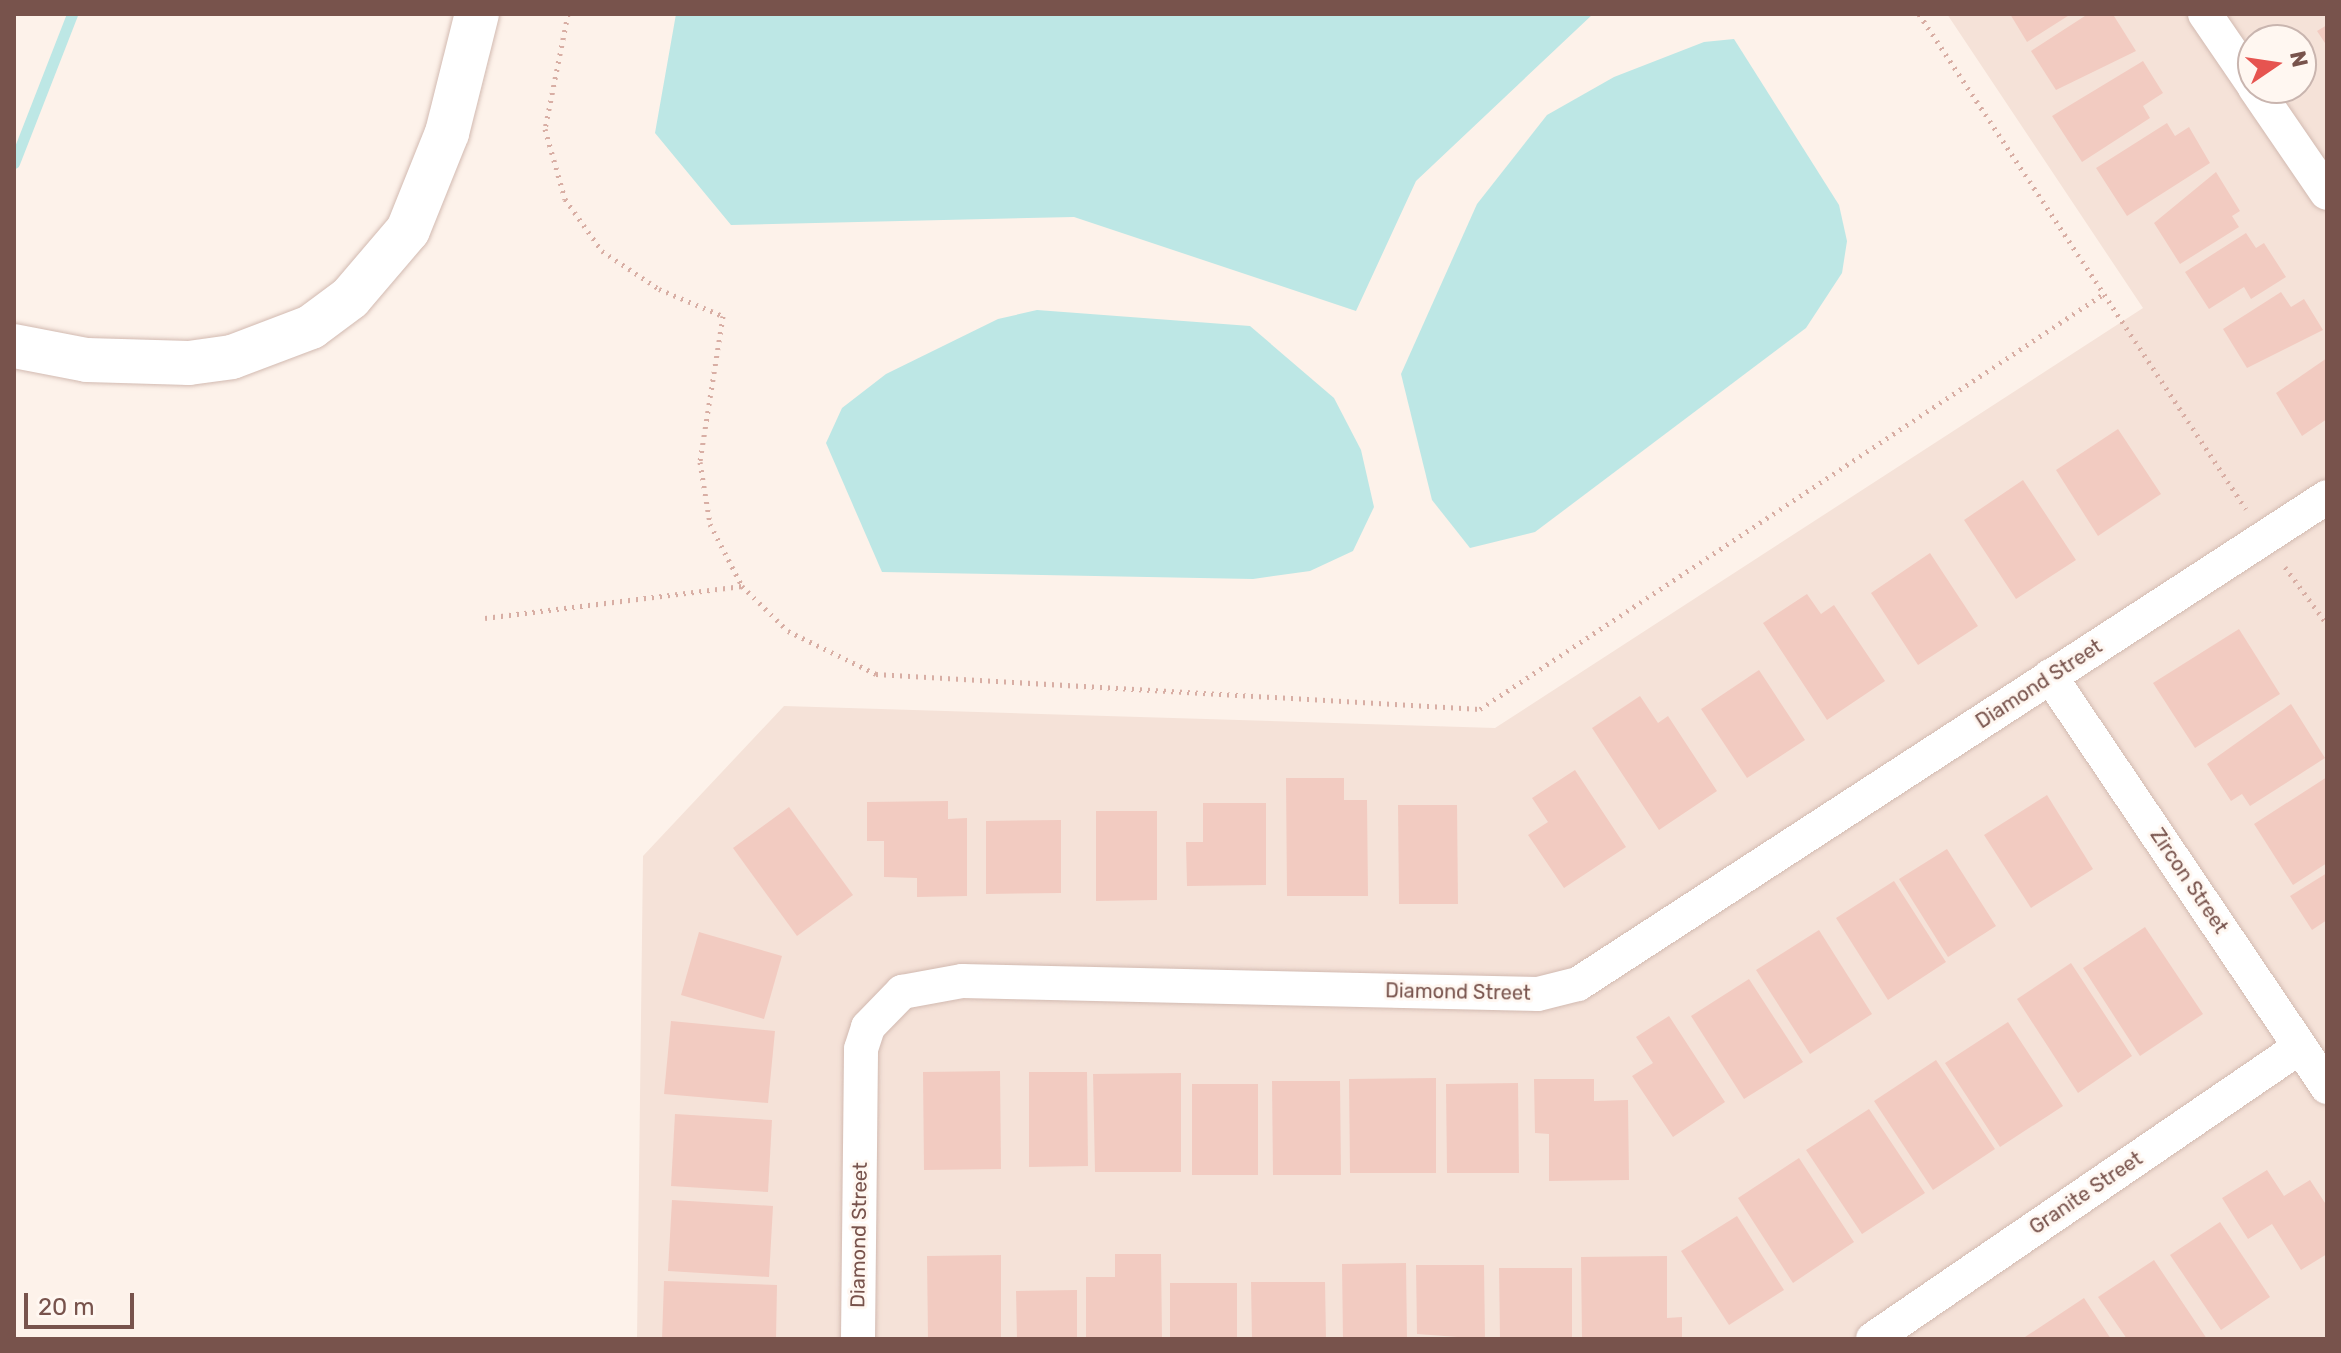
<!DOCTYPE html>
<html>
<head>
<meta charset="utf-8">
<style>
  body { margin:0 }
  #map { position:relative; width:2341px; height:1353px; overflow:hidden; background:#fdf2ea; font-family:Rubik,sans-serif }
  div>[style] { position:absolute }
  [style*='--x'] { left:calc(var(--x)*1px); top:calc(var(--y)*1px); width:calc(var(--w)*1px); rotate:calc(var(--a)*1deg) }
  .residential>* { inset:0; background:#f5e2d8 }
  .water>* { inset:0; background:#bde7e5 }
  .stream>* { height:11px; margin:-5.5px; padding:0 5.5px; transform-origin:5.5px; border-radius:5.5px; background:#bde7e5 }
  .building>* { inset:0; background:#f2cbc1 }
  .path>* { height:5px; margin-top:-2.5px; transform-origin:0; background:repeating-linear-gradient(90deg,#d8aea4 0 2px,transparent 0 8px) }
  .roads { filter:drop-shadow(0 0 2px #d2bab1) drop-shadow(0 0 2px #d2bab1) }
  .street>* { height:34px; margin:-17px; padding:0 17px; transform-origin:17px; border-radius:17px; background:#fff }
  .secondary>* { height:44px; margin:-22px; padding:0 22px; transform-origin:22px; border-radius:22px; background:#fff }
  span { translate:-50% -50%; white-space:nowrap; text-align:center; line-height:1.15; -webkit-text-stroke:6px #fff7f1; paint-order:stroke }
  .street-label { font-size:20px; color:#78534c }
  .frame { position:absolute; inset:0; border:16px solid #78534c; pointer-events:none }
  .north { position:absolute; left:2237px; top:24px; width:80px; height:80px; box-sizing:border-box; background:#fff7f1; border:2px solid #c9b5af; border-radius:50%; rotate:77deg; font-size:22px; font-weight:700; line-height:32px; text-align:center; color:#78534c }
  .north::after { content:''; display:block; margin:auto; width:28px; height:36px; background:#e65450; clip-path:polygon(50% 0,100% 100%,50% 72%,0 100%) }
  .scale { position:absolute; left:24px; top:1293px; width:110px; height:36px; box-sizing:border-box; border:4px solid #78534c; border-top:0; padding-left:10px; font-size:24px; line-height:28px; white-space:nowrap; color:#78534c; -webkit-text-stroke:6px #fff7f1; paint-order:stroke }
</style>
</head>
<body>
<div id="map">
  <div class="residential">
    <i style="clip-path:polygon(evenodd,1947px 14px,2327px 14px,2327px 1339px,637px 1339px,643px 856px,784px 706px,1495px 728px,2143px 308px,1947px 14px,2253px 40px,2301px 40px,2301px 88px,2253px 88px,2253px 40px)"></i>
  </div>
  <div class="water">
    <i style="clip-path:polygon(676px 14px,1593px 14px,1416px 181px,1356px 311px,1074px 217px,731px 225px,655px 133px)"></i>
    <i style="clip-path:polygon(1734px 39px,1839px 205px,1847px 241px,1842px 273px,1806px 328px,1535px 532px,1470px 548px,1432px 500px,1401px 374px,1477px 204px,1547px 115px,1614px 77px,1704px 42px)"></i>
    <i style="clip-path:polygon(1037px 310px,1250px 326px,1334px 398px,1361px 450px,1374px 507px,1353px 551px,1310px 571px,1253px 579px,882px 572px,826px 443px,842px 408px,886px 374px,998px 319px)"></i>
  </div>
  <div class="stream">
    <i style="--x:14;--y:163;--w:160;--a:-68.7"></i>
  </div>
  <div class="building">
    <i style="clip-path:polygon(2010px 14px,2071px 14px,2027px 42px)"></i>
    <i style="clip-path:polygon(2088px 14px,2114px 16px,2136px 51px,2056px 90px,2031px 51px)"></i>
    <i style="clip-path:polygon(2327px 25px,2327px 46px,2317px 31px)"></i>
    <i style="clip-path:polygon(2143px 61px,2163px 93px,2143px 106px,2150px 118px,2082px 162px,2052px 116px)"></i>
    <i style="clip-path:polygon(2167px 123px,2175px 136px,2189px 127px,2210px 163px,2127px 216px,2096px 168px)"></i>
    <i style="clip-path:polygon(2216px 172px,2240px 211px,2232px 216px,2239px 227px,2180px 264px,2154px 223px)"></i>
    <i style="clip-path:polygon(2246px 233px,2256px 248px,2264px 243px,2286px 277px,2251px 299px,2244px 287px,2209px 309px,2185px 272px)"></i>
    <i style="clip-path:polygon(2281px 292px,2291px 307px,2304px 299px,2323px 330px,2247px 368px,2223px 329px)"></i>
    <i style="clip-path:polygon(2327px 358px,2327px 419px,2302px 436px,2276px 393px)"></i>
    <i style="clip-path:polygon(2118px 429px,2161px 494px,2098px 536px,2056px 470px)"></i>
    <i style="clip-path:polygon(2023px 480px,2076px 560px,2016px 599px,1964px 520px)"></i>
    <i style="clip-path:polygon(1930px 553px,1978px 626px,1918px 665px,1871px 593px)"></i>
    <i style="clip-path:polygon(1807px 594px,1821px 614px,1834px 605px,1885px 681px,1827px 720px,1763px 623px)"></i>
    <i style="clip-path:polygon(2239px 629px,2280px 694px,2195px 748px,2153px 683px)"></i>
    <i style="clip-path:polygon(1759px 670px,1805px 740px,1747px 778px,1701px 709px)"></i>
    <i style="clip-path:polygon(1640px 696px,1658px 723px,1668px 716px,1717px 791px,1659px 830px,1592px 728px)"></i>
    <i style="clip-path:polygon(2291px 704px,2325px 758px,2250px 806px,2242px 794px,2231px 801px,2207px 764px)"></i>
    <i style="clip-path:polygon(1575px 770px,1626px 847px,1564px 888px,1528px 835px,1548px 822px,1532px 798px)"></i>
    <i style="clip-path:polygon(2327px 777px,2327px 863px,2293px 885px,2254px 824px)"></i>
    <i style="clip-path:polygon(1286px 778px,1344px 778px,1344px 800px,1367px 800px,1368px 896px,1287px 896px)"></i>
    <i style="clip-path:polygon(2047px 795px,2093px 869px,2031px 908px,1984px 835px)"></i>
    <i style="clip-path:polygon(948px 801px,948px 819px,967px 818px,967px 896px,917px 897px,917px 878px,884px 877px,884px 841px,867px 841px,867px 802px)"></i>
    <i style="clip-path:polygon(1203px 803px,1266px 803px,1266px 885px,1187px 886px,1186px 842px,1203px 842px)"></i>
    <i style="clip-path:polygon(1398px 805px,1457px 805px,1458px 904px,1399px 904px)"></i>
    <i style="clip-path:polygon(789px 807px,853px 895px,797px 936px,733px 848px)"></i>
    <i style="clip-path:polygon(1096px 811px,1157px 811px,1157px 900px,1096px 901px)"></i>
    <i style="clip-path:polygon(1061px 820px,1061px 893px,986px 894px,986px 821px)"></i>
    <i style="clip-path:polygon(1947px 849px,1996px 926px,1948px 957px,1899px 879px)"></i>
    <i style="clip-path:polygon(2327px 873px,2327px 920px,2312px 930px,2290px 896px)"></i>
    <i style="clip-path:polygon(1894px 881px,1946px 962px,1888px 1000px,1836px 918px)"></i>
    <i style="clip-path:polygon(2145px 927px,2203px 1014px,2140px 1056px,2083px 968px)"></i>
    <i style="clip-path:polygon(1819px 930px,1872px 1014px,1810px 1054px,1756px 970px)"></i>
    <i style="clip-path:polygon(699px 932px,782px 956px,764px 1019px,681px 995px)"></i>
    <i style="clip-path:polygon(2071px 963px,2132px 1056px,2078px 1093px,2017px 999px)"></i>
    <i style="clip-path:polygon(1749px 979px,1803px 1062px,1744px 1099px,1691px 1016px)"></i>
    <i style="clip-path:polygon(1669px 1016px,1725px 1102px,1673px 1137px,1632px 1076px,1653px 1063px,1636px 1037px)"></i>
    <i style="clip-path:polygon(671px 1021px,775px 1031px,768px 1103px,664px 1094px)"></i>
    <i style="clip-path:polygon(2008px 1022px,2063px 1106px,2000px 1147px,1945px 1063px)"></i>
    <i style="clip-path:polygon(1936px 1060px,1995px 1149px,1933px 1190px,1874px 1101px)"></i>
    <i style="clip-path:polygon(1000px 1071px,1001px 1169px,924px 1170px,923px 1072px)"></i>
    <i style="clip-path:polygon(1029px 1072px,1087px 1072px,1088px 1166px,1029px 1167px)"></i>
    <i style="clip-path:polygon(1181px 1073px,1181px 1172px,1095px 1172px,1093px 1074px)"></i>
    <i style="clip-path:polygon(1436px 1078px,1436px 1173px,1350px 1173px,1349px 1079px)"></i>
    <i style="clip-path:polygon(1534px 1079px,1594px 1079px,1594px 1101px,1628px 1100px,1629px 1180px,1549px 1181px,1549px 1134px,1535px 1133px)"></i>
    <i style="clip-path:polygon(1272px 1081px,1340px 1081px,1341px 1175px,1273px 1175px)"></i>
    <i style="clip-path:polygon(1518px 1083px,1519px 1173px,1447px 1173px,1446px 1084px)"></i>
    <i style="clip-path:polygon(1192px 1084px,1258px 1084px,1258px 1175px,1192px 1175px)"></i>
    <i style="clip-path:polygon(1869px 1109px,1925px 1193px,1862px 1234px,1806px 1150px)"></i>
    <i style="clip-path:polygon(675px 1114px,772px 1120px,768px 1192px,671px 1186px)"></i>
    <i style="clip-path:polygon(1799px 1158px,1854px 1242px,1793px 1283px,1738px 1198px)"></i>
    <i style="clip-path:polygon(2267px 1170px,2284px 1196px,2310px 1180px,2327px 1206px,2327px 1254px,2301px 1270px,2272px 1224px,2248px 1239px,2222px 1198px)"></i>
    <i style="clip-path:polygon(672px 1200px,773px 1206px,769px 1277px,668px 1271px)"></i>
    <i style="clip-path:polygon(1737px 1216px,1784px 1290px,1729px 1325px,1681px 1251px)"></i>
    <i style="clip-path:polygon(2220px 1222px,2270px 1297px,2221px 1330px,2170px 1255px)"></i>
    <i style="clip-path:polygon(1115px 1254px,1161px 1254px,1162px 1339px,1086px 1339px,1086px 1277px,1115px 1277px)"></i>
    <i style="clip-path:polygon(1001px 1255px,1001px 1339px,928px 1339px,927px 1256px)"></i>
    <i style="clip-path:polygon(1667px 1256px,1667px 1318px,1682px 1317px,1682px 1339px,1582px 1339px,1581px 1257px)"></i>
    <i style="clip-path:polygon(2154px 1260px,2207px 1339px,2127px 1339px,2098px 1297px)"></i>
    <i style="clip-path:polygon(1406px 1263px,1407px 1339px,1343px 1339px,1342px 1264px)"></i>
    <i style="clip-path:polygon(1416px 1265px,1484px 1265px,1485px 1339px,1417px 1334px)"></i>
    <i style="clip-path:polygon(1499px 1268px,1572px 1268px,1572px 1339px,1500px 1339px)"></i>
    <i style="clip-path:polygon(664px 1281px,777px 1285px,776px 1339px,662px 1339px)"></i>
    <i style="clip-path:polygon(1251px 1282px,1325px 1282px,1326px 1339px,1252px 1339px)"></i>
    <i style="clip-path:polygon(1170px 1283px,1237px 1283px,1237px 1339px,1170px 1339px)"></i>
    <i style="clip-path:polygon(1077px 1290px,1077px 1339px,1017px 1339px,1016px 1291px)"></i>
    <i style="clip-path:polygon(2084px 1298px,2111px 1339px,2022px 1339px)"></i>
  </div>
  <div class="path">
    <i style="--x:568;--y:14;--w:117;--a:101.3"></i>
    <i style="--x:545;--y:129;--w:73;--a:74.1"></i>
    <i style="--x:565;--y:199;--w:64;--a:54.6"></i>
    <i style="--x:602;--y:251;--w:69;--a:33.7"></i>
    <i style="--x:659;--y:289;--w:69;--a:22.9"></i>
    <i style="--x:723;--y:316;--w:148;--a:99"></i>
    <i style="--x:700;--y:462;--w:63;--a:80.8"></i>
    <i style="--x:710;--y:524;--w:70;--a:62.7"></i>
    <i style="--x:742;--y:586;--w:64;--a:44.4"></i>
    <i style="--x:788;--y:631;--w:98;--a:26"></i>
    <i style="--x:876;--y:674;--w:605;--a:3.32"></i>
    <i style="--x:1480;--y:709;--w:751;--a:-33.65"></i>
    <i style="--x:1919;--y:14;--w:593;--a:56.55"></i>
    <i style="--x:2285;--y:567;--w:71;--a:53.6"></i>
    <i style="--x:485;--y:618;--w:259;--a:-7.1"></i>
  </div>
  <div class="roads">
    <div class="street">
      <i style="--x:2205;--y:14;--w:85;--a:55.6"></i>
      <i style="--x:2255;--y:88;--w:127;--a:55.6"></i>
      <i style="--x:2050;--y:676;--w:496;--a:56"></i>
      <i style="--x:858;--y:1339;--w:290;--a:-89.4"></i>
      <i style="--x:861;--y:1049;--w:23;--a:-72"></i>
      <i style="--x:868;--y:1027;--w:49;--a:-45.8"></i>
      <i style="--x:902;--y:992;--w:61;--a:-10.4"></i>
      <i style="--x:962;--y:981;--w:576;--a:1.29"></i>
      <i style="--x:1538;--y:994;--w:41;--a:-14"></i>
      <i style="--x:1578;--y:984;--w:893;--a:-33.03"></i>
      <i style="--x:1873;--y:1339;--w:517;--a:-34.37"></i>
    </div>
    <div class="secondary">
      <i style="--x:14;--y:346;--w:74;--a:10.9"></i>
      <i style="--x:87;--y:360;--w:102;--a:1.7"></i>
      <i style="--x:189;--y:363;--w:43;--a:-7.9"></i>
      <i style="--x:232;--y:357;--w:85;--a:-20.8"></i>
      <i style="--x:311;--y:327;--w:49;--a:-36.6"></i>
      <i style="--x:350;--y:298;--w:89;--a:-49.5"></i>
      <i style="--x:408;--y:230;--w:105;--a:-68.1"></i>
      <i style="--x:447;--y:133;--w:123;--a:-75.9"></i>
    </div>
  </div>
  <div class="street-label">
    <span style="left:2039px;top:684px;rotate:-33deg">Diamond Street</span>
    <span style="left:2189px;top:881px;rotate:56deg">Zircon Street</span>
    <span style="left:1458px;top:992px;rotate:1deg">Diamond Street</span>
    <span style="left:2086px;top:1193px;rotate:-34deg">Granite Street</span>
    <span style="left:859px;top:1235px;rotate:-89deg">Diamond Street</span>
  </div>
  <div class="frame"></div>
  <div class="north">N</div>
  <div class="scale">20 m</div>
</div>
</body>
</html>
